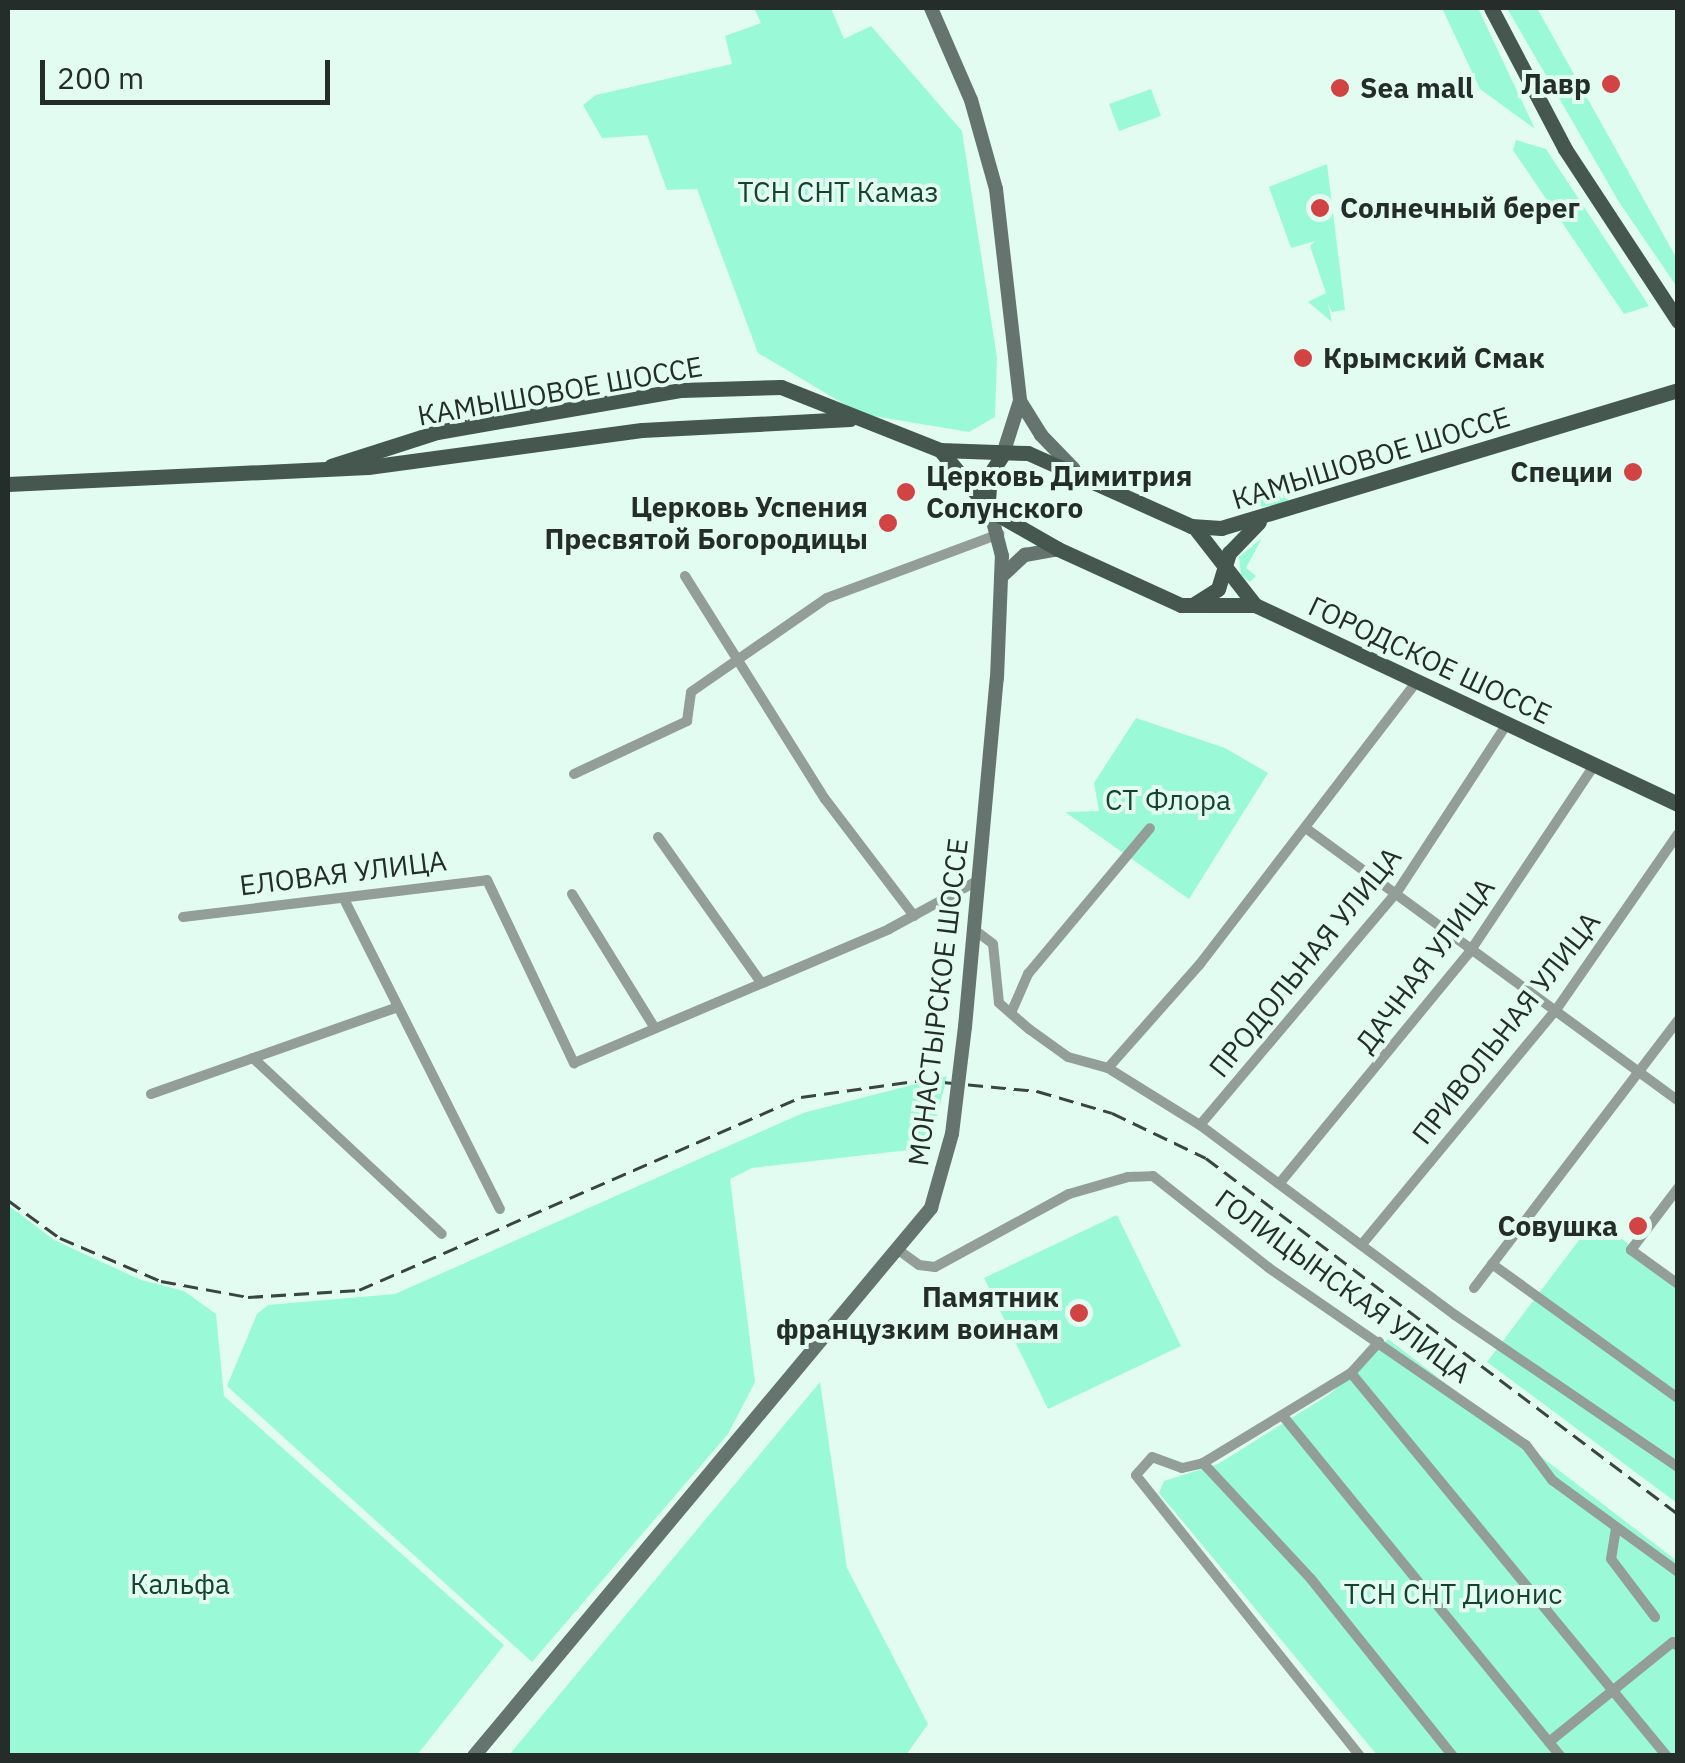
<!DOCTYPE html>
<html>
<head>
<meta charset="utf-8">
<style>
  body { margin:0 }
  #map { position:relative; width:1685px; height:1763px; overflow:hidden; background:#e2fcf1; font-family:"IBM Plex Sans",sans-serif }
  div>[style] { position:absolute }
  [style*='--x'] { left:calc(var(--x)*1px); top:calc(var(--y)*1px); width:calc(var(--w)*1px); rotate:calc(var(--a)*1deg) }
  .green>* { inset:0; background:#9afad8 }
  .minor>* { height:10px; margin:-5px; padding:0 5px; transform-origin:5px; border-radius:5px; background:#939e99 }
  .secondary>* { height:14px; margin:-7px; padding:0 7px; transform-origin:7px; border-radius:7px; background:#65746e }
  .primary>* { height:15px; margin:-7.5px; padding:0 7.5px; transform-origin:7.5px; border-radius:7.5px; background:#45574f }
  .rail>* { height:2.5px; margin-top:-1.25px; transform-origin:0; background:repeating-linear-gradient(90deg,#3a4541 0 15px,transparent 0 23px) }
  .secondary-bridge>* { height:14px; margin:-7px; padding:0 7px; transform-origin:7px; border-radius:7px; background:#65746e }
  .dots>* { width:28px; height:28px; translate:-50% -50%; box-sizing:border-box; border:5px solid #e2fcf1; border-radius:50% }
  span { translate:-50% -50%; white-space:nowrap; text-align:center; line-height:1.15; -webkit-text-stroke:8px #e2fcf1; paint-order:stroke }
  .poi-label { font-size:28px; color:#242d2a; font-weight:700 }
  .right { translate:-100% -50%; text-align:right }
  .left { translate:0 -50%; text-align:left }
  .park-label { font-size:28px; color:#144233 }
  .street-label { font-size:28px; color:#242d2a }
  .frame { position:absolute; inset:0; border:10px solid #242d2a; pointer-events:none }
  .scale { position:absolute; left:40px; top:60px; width:290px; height:45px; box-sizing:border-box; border:5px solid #242d2a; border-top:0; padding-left:12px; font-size:30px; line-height:35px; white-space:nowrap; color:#242d2a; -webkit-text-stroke:8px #e2fcf1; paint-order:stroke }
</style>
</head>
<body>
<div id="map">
  <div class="green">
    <i style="clip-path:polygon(754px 8px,831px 8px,844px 39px,871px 26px,962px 131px,997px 358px,995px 417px,969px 432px,861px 414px,758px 353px,697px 189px,667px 190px,647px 135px,602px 138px,583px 105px,596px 95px,732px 64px,725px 36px,761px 23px)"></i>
    <i style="clip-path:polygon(1442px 8px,1478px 8px,1535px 129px,1480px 89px)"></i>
    <i style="clip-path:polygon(1507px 8px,1537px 8px,1677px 259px,1677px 287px,1619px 202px)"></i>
    <i style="clip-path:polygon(1151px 89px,1161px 116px,1119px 131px,1109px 104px)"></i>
    <i style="clip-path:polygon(1516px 140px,1546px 149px,1649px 306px,1624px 314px,1513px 150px)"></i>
    <i style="clip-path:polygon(1327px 164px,1345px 310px,1332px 312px,1328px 304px,1332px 322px,1308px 302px,1326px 293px,1310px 246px,1315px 241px,1291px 248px,1269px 187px)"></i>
    <i style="clip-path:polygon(1274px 486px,1284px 489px,1289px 503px,1262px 507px,1254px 495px)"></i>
    <i style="clip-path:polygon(1262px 538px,1246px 568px,1256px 576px,1250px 582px,1241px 575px,1239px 557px)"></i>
    <i style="clip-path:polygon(1136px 718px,1225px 748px,1268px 773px,1189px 899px,1065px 812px,1099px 811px,1094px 783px)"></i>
    <i style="clip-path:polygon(947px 1076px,928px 1153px,910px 1141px,909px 1150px,752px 1168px,730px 1179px,755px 1382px,728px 1434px,532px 1662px,227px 1386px,257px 1314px,268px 1305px,395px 1294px,803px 1113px)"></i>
    <i style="clip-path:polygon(8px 1205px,54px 1240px,141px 1280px,184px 1291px,216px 1314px,224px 1396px,504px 1645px,417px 1755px,8px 1755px)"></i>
    <i style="clip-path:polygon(1117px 1215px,1181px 1346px,1048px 1409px,984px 1278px)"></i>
    <i style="clip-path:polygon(1595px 1219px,1677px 1280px,1677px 1503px,1487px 1362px)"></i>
    <i style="clip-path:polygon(1388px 1339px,1677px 1561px,1677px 1755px,1377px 1755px,1159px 1493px,1164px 1481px,1218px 1464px,1330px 1394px)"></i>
    <i style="clip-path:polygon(820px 1382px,847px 1568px,928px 1724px,906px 1755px,509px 1755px)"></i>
  </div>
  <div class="minor">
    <i style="--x:685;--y:576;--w:263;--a:57.9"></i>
    <i style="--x:825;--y:799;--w:147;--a:52.7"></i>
    <i style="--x:574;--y:774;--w:125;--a:-25.1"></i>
    <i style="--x:687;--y:721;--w:29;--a:-82"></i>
    <i style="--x:691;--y:692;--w:165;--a:-34.7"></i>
    <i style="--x:827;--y:598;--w:184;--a:-20.4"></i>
    <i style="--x:1307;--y:829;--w:460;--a:36.2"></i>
    <i style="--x:658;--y:837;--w:176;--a:54.7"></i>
    <i style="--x:572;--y:894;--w:156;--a:58.3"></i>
    <i style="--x:344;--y:899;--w:347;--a:63.3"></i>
    <i style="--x:183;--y:917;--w:306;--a:-6.9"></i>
    <i style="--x:487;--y:880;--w:203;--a:64.6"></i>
    <i style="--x:574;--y:1063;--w:342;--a:-23"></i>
    <i style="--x:889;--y:929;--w:102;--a:-28.6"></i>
    <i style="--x:976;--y:931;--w:21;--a:37"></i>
    <i style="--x:993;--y:944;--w:59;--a:84.2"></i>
    <i style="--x:999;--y:1003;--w:40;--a:41"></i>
    <i style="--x:1029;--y:1029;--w:48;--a:35.7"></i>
    <i style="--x:1068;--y:1057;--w:41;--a:15.4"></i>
    <i style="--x:1108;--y:1068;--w:108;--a:31.8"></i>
    <i style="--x:1200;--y:1125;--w:318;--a:36.7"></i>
    <i style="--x:1455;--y:1315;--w:270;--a:34.3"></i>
    <i style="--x:1011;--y:1013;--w:43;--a:-66.4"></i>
    <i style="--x:1028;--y:974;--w:190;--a:-50.1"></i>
    <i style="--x:253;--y:1058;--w:258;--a:43"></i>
    <i style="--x:1108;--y:1068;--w:139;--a:-48.5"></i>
    <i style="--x:1200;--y:964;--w:354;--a:-52.5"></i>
    <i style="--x:151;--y:1094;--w:262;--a:-19.4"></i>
    <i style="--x:1200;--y:1125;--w:305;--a:-49.8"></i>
    <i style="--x:1397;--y:892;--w:201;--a:-56.8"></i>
    <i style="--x:1279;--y:1184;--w:299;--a:-50.6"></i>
    <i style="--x:1469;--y:953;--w:227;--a:-56.3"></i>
    <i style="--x:1678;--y:1188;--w:78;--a:127.2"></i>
    <i style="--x:1631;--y:1250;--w:58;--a:35.9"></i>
    <i style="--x:1363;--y:1243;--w:303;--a:-50.4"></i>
    <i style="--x:1556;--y:1010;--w:214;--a:-55.3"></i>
    <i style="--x:897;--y:1249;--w:27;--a:36"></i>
    <i style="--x:919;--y:1265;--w:16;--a:7"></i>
    <i style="--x:935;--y:1267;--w:153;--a:-28.6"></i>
    <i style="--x:1069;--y:1194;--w:61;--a:-16.1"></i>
    <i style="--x:1128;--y:1177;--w:25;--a:-2"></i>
    <i style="--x:1153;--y:1176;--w:148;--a:38.4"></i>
    <i style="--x:1269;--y:1268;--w:312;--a:34.6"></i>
    <i style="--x:1526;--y:1445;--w:44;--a:53.4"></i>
    <i style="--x:1552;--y:1480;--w:156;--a:36.1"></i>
    <i style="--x:1492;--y:1264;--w:229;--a:35.8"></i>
    <i style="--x:1474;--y:1288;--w:337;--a:-52.7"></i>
    <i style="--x:1351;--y:1373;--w:497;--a:50.5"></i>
    <i style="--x:1283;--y:1416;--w:439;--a:50.8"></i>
    <i style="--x:1203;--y:1463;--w:158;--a:47"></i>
    <i style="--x:1311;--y:1579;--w:227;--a:51.3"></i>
    <i style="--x:1616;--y:1528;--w:31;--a:99"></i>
    <i style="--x:1611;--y:1559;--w:73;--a:52.8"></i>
    <i style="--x:1549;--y:1742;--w:159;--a:-38.9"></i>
    <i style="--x:1673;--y:1642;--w:6;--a:39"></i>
    <i style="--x:1360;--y:1756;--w:359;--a:-128.6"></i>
    <i style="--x:1136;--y:1475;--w:24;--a:-48"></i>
    <i style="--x:1152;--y:1457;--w:32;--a:20"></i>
    <i style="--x:1182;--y:1468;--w:22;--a:-13"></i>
    <i style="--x:1203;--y:1463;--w:173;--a:-31.3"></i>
    <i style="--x:1351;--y:1373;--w:42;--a:-47.9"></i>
  </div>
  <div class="secondary">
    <i style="--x:931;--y:8;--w:100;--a:66.5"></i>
    <i style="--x:971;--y:100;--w:92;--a:74.3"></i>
    <i style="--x:996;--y:189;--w:213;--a:83.5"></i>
    <i style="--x:1020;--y:401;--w:56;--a:107.8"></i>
    <i style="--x:1020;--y:401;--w:40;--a:58"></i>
    <i style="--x:1041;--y:435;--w:47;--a:45.9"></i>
    <i style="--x:1001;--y:577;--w:33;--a:-43"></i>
    <i style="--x:1025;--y:555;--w:34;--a:-10"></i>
    <i style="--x:965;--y:1027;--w:350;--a:-84.8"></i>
    <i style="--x:997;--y:678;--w:122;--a:-87.7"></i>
    <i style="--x:1002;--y:556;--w:48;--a:-104.6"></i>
    <i style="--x:474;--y:1756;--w:714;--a:-50.17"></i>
    <i style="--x:931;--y:1208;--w:77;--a:-74.2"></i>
  </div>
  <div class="primary">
    <i style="--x:1491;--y:8;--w:159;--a:62.3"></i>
    <i style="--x:1565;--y:149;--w:206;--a:56.7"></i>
    <i style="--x:940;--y:450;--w:78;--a:50.2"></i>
    <i style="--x:990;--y:510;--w:78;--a:29.8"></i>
    <i style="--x:1058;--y:549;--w:135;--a:24.5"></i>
    <i style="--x:1181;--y:605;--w:74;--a:0"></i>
    <i style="--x:331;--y:466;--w:111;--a:-17.8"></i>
    <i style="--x:437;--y:432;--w:248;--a:-9.8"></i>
    <i style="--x:681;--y:390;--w:100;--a:-1.7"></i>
    <i style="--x:781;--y:387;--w:171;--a:21.6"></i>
    <i style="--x:940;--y:450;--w:88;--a:2"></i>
    <i style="--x:1028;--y:453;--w:179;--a:24.1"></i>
    <i style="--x:1191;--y:526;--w:30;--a:4"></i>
    <i style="--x:1221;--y:528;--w:477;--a:-16.8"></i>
    <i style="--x:8;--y:484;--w:360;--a:-2.7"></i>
    <i style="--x:368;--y:467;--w:276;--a:-7.7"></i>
    <i style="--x:642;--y:430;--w:208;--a:-3"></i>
    <i style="--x:988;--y:501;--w:27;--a:-86"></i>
    <i style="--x:990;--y:474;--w:24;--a:-57"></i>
    <i style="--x:1195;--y:528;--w:98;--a:52.1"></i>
    <i style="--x:1255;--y:605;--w:467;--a:25.2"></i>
    <i style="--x:1194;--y:604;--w:28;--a:-32"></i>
    <i style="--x:1218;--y:589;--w:38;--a:-73"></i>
    <i style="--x:1229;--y:553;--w:43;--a:-45.9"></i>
  </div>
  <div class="rail">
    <i style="--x:8;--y:1200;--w:64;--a:36.2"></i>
    <i style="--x:60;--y:1238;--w:110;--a:23.1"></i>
    <i style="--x:161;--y:1281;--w:88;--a:10.4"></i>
    <i style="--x:248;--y:1297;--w:111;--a:-3.6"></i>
    <i style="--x:359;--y:1290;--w:482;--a:-23.6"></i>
    <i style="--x:801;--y:1097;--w:122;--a:-8"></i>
    <i style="--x:922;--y:1080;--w:116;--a:5.5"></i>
    <i style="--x:1037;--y:1091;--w:78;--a:16.3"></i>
    <i style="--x:1112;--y:1113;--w:104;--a:25.6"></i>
    <i style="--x:1206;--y:1158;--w:591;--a:37.02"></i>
  </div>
  <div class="secondary-bridge">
    <i style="--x:952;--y:1134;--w:108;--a:-83.1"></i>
  </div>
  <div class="dots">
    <i style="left:1611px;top:84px;background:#d24344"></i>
    <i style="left:1340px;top:88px;background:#d24344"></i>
    <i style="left:1320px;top:208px;background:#d24344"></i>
    <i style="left:1303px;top:358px;background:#d24344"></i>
    <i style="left:1633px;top:472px;background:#d24344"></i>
    <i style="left:906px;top:492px;background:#d24344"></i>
    <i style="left:888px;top:523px;background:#d24344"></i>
    <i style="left:1638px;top:1226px;background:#d24344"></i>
    <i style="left:1079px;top:1313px;background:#d24344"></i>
  </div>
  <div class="poi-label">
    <span class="right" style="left:1591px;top:84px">Лавр</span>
    <span class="left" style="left:1360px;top:88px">Sea mall</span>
    <span class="left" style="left:1340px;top:208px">Солнечный берег</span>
    <span class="left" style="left:1323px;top:358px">Крымский Смак</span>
    <span class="right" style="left:1613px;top:472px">Специи</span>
    <span class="left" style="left:926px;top:492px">Церковь Димитрия<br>Солунского</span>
    <span class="right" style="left:868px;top:523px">Церковь Успения<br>Пресвятой Богородицы</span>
    <span class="right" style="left:1618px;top:1226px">Совушка</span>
    <span class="right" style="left:1059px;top:1313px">Памятник<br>французким воинам</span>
  </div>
  <div class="park-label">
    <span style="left:838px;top:192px">ТСН СНТ Камаз</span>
    <span style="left:1168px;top:800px">СТ Флора</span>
    <span style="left:180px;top:1584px">Кальфа</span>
    <span style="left:1453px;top:1594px">ТСН СНТ Дионис</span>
  </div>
  <div class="street-label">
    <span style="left:560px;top:391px;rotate:-10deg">КАМЫШОВОЕ ШОССЕ</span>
    <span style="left:1371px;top:458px;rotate:-17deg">КАМЫШОВОЕ ШОССЕ</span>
    <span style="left:1430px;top:660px;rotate:25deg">ГОРОДСКОЕ ШОССЕ</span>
    <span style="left:343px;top:873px;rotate:-7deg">ЕЛОВАЯ УЛИЦА</span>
    <span style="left:1305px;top:962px;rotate:-51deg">ПРОДОЛЬНАЯ УЛИЦА</span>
    <span style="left:1425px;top:965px;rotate:-53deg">ДАЧНАЯ УЛИЦА</span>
    <span style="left:938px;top:1002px;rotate:-83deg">МОНАСТЫРСКОЕ ШОССЕ</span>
    <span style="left:1506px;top:1028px;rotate:-52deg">ПРИВОЛЬНАЯ УЛИЦА</span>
    <span style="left:1343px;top:1286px;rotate:36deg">ГОЛИЦЫНСКАЯ УЛИЦА</span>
  </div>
  <div class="frame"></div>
  <div class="scale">200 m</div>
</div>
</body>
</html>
